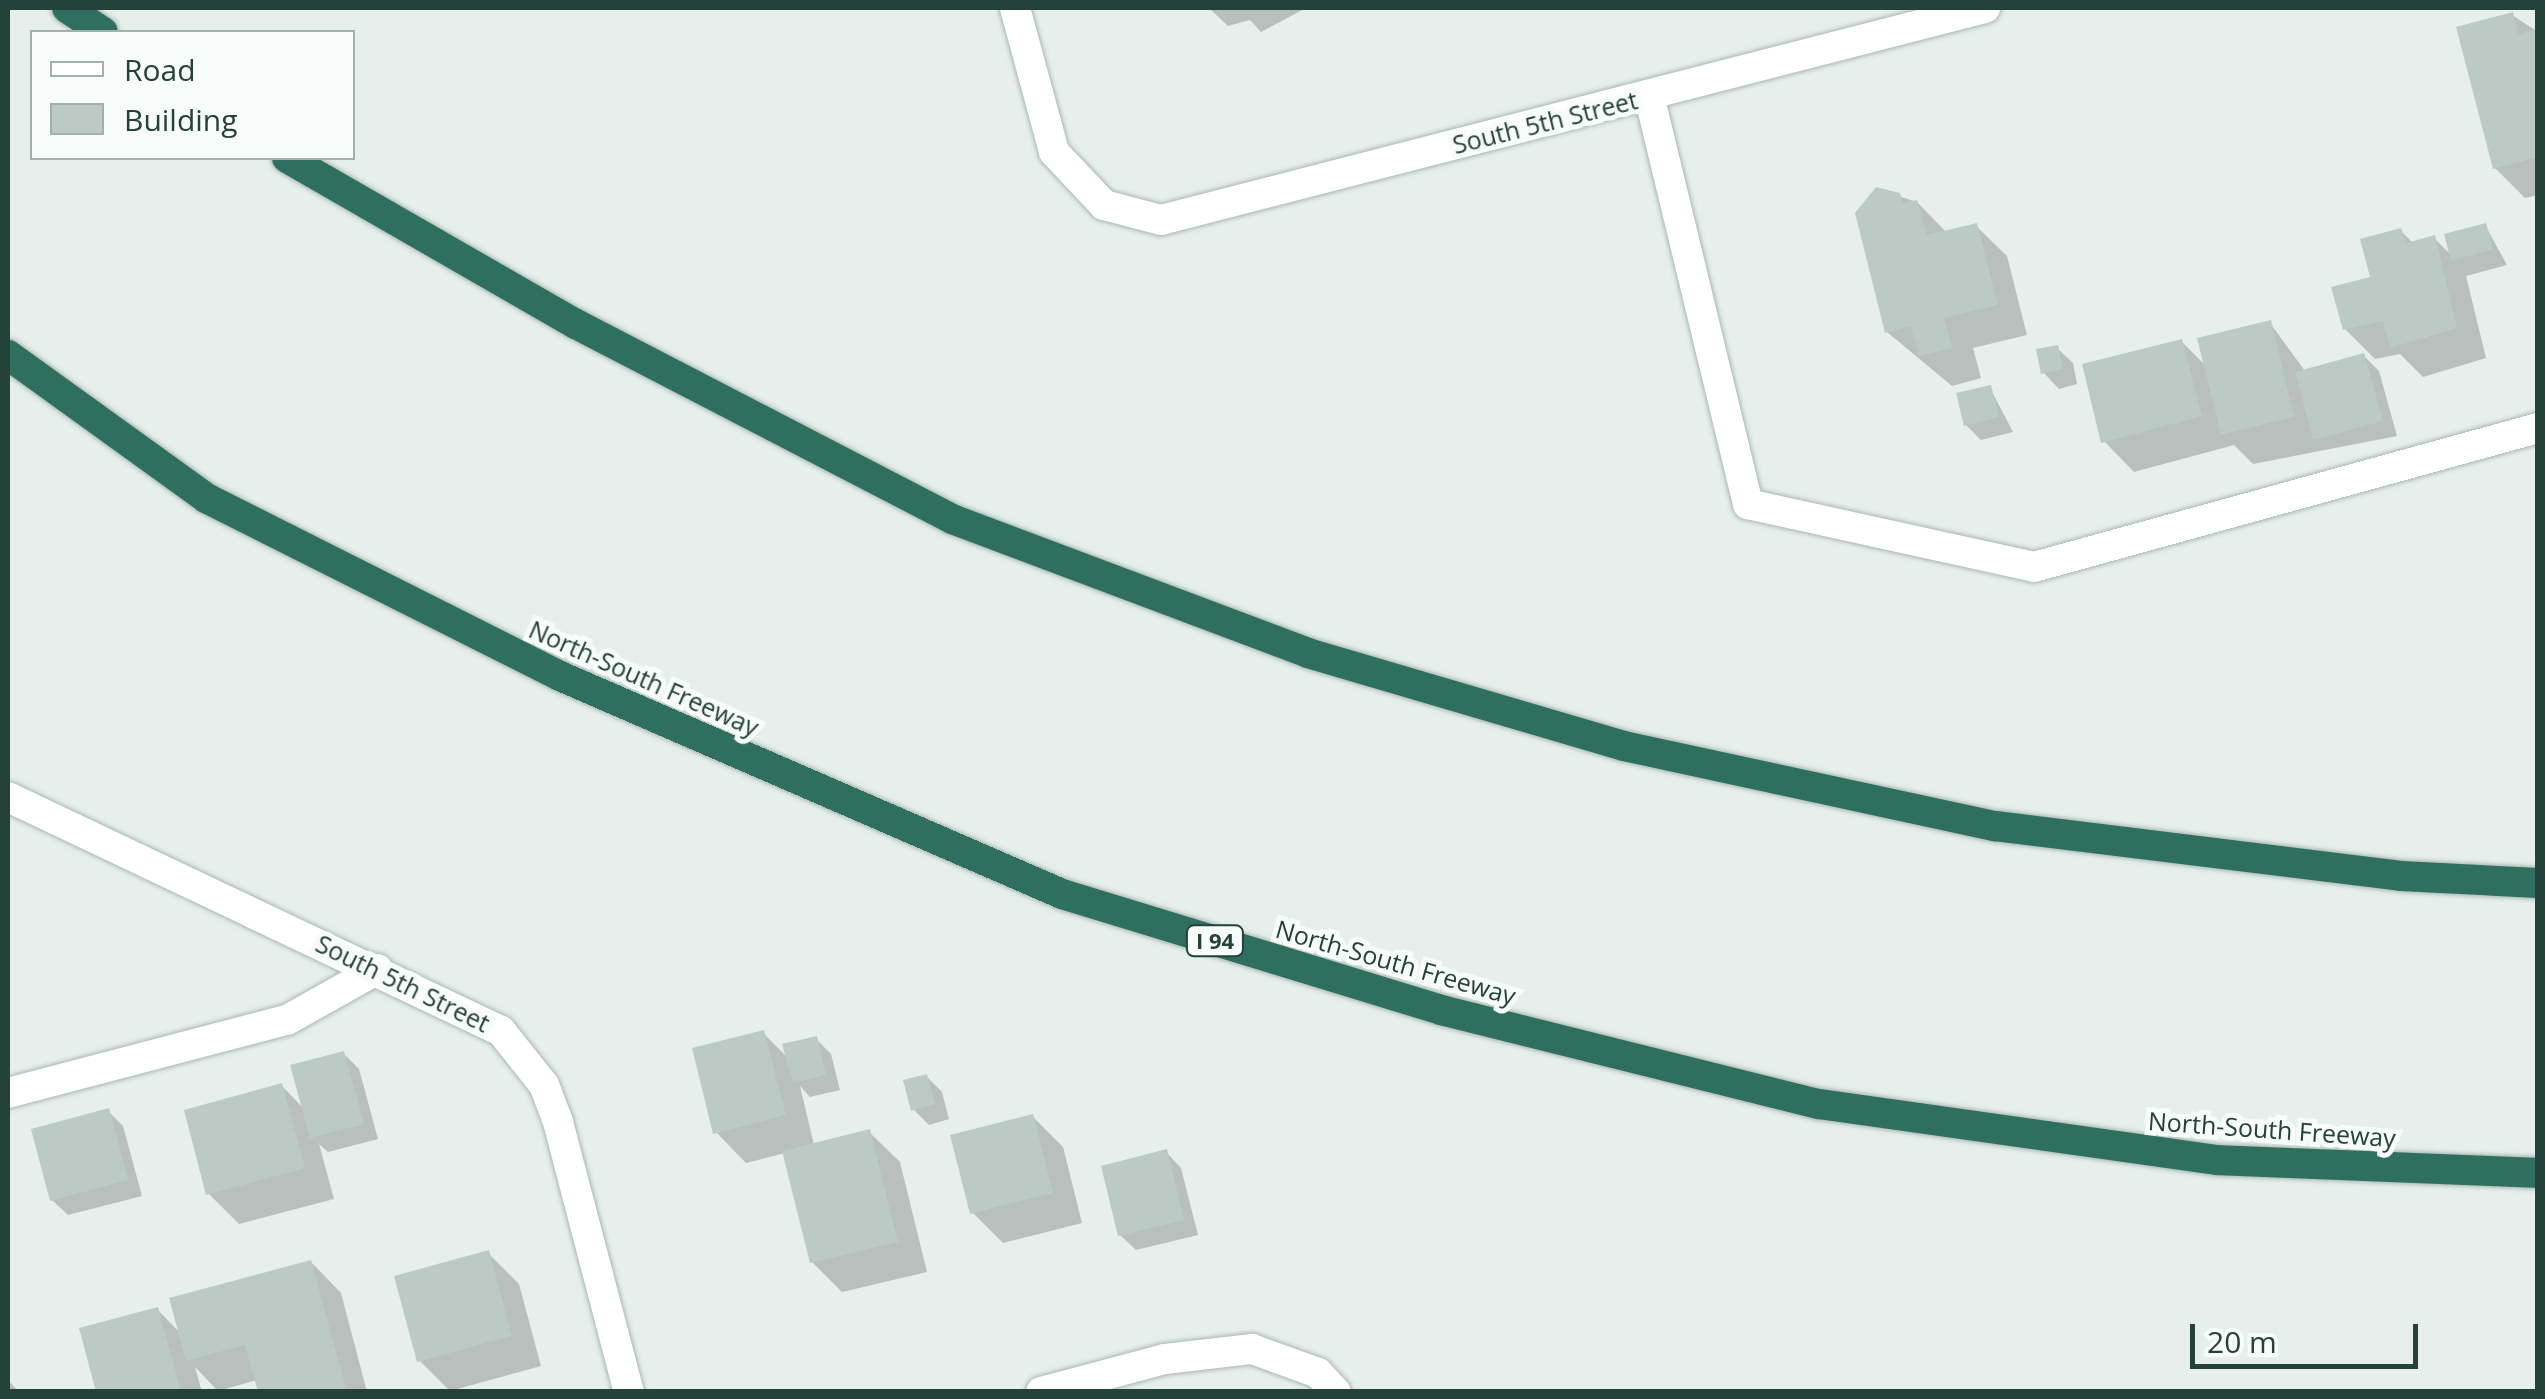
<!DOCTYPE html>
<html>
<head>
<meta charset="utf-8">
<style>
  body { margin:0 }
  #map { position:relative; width:2545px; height:1399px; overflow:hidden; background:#e6efeb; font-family:"Open Sans",sans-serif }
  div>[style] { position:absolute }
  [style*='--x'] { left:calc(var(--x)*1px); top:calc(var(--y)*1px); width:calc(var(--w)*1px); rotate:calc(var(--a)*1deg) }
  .shadow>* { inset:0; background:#0003 }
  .building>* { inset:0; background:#bbcac4 }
  .roads { filter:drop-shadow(0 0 2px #a8b8b2) drop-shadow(0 0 2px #a8b8b2) }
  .service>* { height:30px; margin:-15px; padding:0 15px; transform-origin:15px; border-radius:15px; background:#fff }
  .minor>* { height:30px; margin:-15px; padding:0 15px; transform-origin:15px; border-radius:15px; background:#fff }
  .motorway>* { height:30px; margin:-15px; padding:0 15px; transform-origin:15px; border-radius:15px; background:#2f6f62 }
  span { translate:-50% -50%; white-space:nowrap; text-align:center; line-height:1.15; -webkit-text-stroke:10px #f7fbf9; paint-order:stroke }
  .shield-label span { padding:2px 8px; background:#f7fbf9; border:2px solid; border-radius:8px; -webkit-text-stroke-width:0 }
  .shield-label { font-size:22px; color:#24423a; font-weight:700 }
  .street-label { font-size:25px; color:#24423a }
  .frame { position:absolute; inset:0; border:10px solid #24423a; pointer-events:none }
  .legend { position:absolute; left:30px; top:30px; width:325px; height:130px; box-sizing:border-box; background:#f7fbf9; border:2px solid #a3b1ad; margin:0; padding:12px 18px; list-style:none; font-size:30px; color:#24423a }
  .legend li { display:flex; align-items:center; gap:20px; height:50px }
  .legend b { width:50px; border:2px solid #a3b1ad }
  .scale { position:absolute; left:2190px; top:1324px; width:228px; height:45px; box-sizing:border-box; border:5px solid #24423a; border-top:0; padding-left:12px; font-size:30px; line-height:35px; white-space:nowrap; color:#24423a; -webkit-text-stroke:8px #f7fbf9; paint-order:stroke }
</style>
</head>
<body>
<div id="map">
  <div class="shadow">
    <i style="clip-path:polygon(1209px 8px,1306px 8px,1261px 32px,1250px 20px,1228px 26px)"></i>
    <i style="clip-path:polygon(2512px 15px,2538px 32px,2538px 195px,2525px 198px,2495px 168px)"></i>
    <i style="clip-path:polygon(1876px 189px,1917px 202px,1947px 233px,1976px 226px,2007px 256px,2027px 335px,1973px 348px,1981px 378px,1952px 386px,1887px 332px,1857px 214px)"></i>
    <i style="clip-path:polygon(2485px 225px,2507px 265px,2466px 276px,2486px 358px,2423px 377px,2400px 354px,2375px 359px,2345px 329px,2401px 231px,2414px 244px,2434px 238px,2452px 256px)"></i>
    <i style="clip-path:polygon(2270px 323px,2305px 371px,2364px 356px,2379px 371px,2397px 436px,2253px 464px,2234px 445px,2134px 472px,2104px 441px,2181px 341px,2207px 367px)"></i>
    <i style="clip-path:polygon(2057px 348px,2073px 363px,2077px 384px,2059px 389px,2044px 373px)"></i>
    <i style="clip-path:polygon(1990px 388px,2013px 432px,1981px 440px,1966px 425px)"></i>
    <i style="clip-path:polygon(763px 1033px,788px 1058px,816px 1039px,831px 1054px,840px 1090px,810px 1097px,800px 1086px,814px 1145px,869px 1132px,900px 1162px,927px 1272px,842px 1292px,812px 1262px,785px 1153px,746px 1163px,716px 1132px)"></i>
    <i style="clip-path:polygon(343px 1053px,359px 1069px,378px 1139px,328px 1152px,319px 1144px,334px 1199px,239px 1224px,209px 1194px,282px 1086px,305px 1110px)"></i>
    <i style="clip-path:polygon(926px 1076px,942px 1092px,949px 1119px,929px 1125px,913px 1109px)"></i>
    <i style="clip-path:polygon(108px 1111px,123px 1126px,142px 1196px,68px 1215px,52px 1200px)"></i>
    <i style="clip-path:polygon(1033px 1117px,1063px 1147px,1082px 1223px,1003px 1243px,972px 1212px)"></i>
    <i style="clip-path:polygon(1166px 1152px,1181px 1168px,1198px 1235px,1136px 1250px,1120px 1235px)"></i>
    <i style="clip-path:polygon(488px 1253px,519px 1284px,541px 1366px,450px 1391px,419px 1360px)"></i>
    <i style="clip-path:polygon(311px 1262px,341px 1293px,367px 1392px,260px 1392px,257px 1380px,218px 1391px,195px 1367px,202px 1392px,99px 1392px,158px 1310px,181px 1334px)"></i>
    <i style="clip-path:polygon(8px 1380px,19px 1392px,8px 1392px)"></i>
  </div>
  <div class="building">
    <i style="clip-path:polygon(2513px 12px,2518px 34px,2538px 29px,2538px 157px,2493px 169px,2456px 27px)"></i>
    <i style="clip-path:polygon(1876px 187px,1900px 193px,1903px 203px,1917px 200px,1927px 235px,1977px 223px,1998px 305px,1944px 318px,1952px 348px,1919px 356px,1911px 326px,1885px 333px,1855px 213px)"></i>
    <i style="clip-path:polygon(2486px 223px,2493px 249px,2451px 261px,2444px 234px)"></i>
    <i style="clip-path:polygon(2401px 228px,2406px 243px,2435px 235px,2457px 328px,2390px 348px,2383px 321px,2343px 330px,2331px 287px,2370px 277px,2360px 239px)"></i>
    <i style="clip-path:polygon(2271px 320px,2294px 417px,2221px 435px,2197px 338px)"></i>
    <i style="clip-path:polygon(2182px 339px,2202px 416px,2101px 443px,2082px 364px)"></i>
    <i style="clip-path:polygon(2058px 345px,2063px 369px,2041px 374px,2036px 349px)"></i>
    <i style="clip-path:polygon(2364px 353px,2383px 421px,2313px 440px,2295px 372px)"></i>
    <i style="clip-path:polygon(1991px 385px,1999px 417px,1964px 426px,1956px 393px)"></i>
    <i style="clip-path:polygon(764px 1030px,786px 1115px,713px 1134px,692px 1048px)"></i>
    <i style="clip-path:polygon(817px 1036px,826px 1075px,793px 1083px,782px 1044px)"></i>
    <i style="clip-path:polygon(344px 1051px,364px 1124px,310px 1138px,290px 1065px)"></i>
    <i style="clip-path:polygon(927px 1074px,935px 1104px,911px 1111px,903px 1080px)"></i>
    <i style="clip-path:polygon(282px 1083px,305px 1168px,206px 1195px,184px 1110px)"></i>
    <i style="clip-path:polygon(109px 1108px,128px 1180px,50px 1201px,31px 1129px)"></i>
    <i style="clip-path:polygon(1033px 1114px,1053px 1193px,970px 1214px,950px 1135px)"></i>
    <i style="clip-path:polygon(870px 1129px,898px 1242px,810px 1263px,782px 1151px)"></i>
    <i style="clip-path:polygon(1167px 1149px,1184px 1220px,1118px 1236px,1101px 1166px)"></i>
    <i style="clip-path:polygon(489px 1250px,512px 1336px,417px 1362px,394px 1276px)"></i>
    <i style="clip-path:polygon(311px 1260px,347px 1392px,258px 1392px,245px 1345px,186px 1361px,169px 1298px)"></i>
    <i style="clip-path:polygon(158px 1307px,181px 1392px,96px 1392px,79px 1328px)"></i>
  </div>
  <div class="roads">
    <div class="service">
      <i style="--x:1649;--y:95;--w:421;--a:76.4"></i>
      <i style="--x:1748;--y:504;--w:293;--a:12.4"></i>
      <i style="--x:2034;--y:567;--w:523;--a:-15.42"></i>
      <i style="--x:8;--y:1093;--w:288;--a:-14.7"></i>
      <i style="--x:287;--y:1020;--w:104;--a:-29.3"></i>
    </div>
    <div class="minor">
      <i style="--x:1015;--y:8;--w:149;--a:74.8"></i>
      <i style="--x:1054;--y:152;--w:73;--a:46.7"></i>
      <i style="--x:1104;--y:205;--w:59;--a:14.7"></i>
      <i style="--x:1161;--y:220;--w:851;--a:-14.43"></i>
      <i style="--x:8;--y:797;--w:546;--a:25.39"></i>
      <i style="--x:501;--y:1031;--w:69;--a:51.5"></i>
      <i style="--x:544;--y:1085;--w:40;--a:69"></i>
      <i style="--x:558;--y:1122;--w:279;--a:75.3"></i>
      <i style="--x:1041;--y:1392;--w:128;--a:-14.9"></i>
      <i style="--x:1165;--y:1359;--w:88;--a:-6.6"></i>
      <i style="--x:1252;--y:1349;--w:70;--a:20"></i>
      <i style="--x:1318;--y:1373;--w:26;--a:47"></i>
    </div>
    <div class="motorway">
      <i style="--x:67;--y:8;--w:43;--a:33.7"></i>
      <i style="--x:287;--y:158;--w:333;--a:29.9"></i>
      <i style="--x:576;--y:324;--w:424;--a:27.4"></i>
      <i style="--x:952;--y:519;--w:380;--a:20.6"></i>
      <i style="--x:1308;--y:653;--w:329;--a:16.4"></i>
      <i style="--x:1624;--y:746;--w:380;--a:12.2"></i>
      <i style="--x:1995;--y:826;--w:409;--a:7"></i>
      <i style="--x:2401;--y:876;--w:137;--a:2.9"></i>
      <i style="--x:8;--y:355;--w:244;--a:35.8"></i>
      <i style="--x:206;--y:498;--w:396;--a:26.7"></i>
      <i style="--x:560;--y:676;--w:547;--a:23.47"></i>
      <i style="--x:1062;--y:894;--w:396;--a:17"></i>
      <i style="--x:1441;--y:1010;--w:390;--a:14"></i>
      <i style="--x:1819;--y:1104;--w:402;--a:8"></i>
      <i style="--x:2217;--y:1160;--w:321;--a:2.3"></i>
    </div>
  </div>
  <div class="shield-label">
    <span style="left:1215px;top:941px">I 94</span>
  </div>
  <div class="street-label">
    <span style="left:1545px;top:122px;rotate:-14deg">South 5th Street</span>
    <span style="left:644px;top:678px;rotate:24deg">North-South Freeway</span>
    <span style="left:1396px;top:962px;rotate:16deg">North-South Freeway</span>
    <span style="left:403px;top:983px;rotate:26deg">South 5th Street</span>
    <span style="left:2272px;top:1129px;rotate:4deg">North-South Freeway</span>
  </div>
  <div class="frame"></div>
  <ul class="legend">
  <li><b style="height:12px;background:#fff"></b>Road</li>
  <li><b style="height:28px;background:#bbcac4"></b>Building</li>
  </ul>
  <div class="scale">20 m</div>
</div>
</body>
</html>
